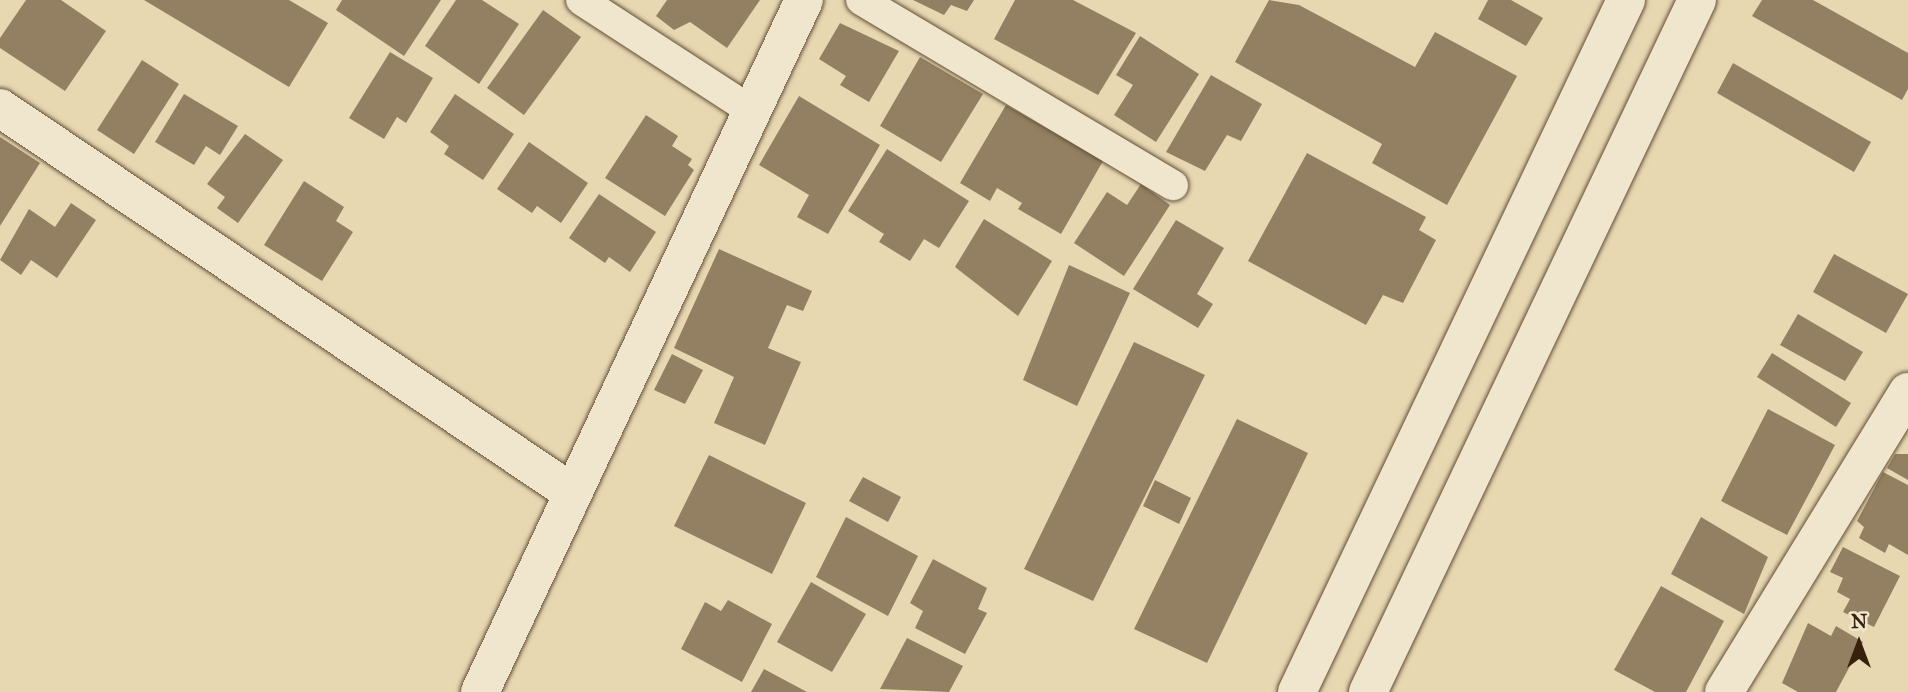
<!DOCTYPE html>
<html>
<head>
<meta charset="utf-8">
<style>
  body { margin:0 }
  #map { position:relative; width:1908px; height:692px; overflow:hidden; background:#e7d8b2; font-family:"IM FELL Great Primer",serif }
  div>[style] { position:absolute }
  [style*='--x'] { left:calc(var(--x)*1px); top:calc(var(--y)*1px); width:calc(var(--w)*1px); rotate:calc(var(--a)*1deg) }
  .building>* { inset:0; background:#938062 }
  .roads { filter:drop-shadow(0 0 2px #634e36) drop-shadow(0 0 2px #634e36) }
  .service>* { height:30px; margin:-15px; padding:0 15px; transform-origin:15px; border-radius:15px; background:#efe6cd }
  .minor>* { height:38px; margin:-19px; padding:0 19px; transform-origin:19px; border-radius:19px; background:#efe6cd }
  .tertiary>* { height:38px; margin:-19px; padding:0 19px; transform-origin:19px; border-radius:19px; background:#efe6cd }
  span { translate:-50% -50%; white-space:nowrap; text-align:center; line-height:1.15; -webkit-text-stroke:7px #efe6cd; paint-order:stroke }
  .north { position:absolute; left:1824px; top:608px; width:70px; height:70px; -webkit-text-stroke:5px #efe6cd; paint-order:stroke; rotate:0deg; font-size:19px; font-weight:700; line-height:28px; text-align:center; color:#37200c }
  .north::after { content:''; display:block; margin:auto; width:24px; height:32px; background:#37200c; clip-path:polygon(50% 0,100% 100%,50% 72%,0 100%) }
</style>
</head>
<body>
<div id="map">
  <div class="building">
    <i style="clip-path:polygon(26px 0,61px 0,106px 31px,65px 91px,0 48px,0 38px)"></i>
    <i style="clip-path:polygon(144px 0,289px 0,328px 23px,289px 87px)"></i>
    <i style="clip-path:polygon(342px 0,441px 0,404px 56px,336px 10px)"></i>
    <i style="clip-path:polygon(456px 0,482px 0,519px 24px,479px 84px,425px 46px)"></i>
    <i style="clip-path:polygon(667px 0,760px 0,727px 48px,690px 22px,674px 30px,656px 16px)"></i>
    <i style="clip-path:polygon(913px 0,974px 0,967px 11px,951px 5px,944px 15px)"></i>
    <i style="clip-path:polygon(1015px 0,1073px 0,1136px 33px,1098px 95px,994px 39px)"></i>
    <i style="clip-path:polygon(1269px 0,1299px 5px,1415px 67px,1435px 32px,1517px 76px,1447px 205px,1372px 163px,1382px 144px,1235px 62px)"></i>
    <i style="clip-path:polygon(1488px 0,1511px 0,1543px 18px,1526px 46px,1478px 19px)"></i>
    <i style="clip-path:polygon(1762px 0,1813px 0,1908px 53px,1908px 89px,1902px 100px,1752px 16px)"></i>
    <i style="clip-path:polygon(543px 10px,581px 37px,524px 115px,487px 88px)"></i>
    <i style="clip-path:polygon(840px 23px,899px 51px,869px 102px,840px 85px,846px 76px,819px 59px)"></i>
    <i style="clip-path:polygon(1140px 36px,1199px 74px,1156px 142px,1114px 115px,1133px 85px,1116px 75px)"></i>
    <i style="clip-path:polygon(390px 52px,433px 78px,406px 123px,397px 117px,384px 139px,349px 118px)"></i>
    <i style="clip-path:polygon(920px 57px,983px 94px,941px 162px,880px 126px)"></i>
    <i style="clip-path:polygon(142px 60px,179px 84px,134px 154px,97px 130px)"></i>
    <i style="clip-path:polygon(1733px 63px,1871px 142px,1854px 172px,1717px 93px)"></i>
    <i style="clip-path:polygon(1211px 75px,1262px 104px,1241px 141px,1227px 135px,1205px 171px,1166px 152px)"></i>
    <i style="clip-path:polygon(184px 94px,238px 126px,220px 155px,206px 146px,194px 165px,155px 142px)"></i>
    <i style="clip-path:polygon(455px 94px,514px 134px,483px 180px,444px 154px,449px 146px,430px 132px)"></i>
    <i style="clip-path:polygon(799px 96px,880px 145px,828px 234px,797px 217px,809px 195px,759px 165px)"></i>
    <i style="clip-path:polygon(1006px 105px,1103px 161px,1061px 234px,1018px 209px,1022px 203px,997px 188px,990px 201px,960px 183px)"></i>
    <i style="clip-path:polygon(646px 115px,678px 136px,672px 146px,692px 159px,688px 165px,694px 170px,665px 216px,605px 178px)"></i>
    <i style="clip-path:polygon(245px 134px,283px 160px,238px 223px,217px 208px,225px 197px,207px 184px)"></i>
    <i style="clip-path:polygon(0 137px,40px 163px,0 226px)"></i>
    <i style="clip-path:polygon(529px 142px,588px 183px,561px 223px,537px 206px,532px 213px,497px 189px)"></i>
    <i style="clip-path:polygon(887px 149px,969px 201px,939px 248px,924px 239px,910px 261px,879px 242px,884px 234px,848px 211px)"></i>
    <i style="clip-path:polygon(1307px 153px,1426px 217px,1419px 230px,1436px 240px,1403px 303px,1383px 295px,1366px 325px,1248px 261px)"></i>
    <i style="clip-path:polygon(304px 181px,344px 207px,336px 221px,353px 232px,322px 281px,264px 245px)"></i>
    <i style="clip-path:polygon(1141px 184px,1170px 205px,1124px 276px,1074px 243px,1107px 192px,1127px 205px)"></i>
    <i style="clip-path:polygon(599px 194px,656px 232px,630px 272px,609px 257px,605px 263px,569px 238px)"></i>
    <i style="clip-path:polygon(71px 203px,96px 220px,57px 278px,31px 260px,21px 275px,0 260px,29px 209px,55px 227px)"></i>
    <i style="clip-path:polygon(984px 219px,1052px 261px,1018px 316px,955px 267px)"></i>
    <i style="clip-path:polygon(1176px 220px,1224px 248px,1197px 294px,1213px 304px,1198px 328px,1133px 289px)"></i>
    <i style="clip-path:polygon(719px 249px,812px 291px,803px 311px,787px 305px,768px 348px,801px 362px,765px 445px,714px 423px,734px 377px,674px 348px)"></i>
    <i style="clip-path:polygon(1834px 254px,1908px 294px,1886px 333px,1813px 292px)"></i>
    <i style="clip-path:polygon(1069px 265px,1130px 293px,1077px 406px,1023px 380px)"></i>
    <i style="clip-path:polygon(1798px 314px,1863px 352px,1845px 381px,1780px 345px)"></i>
    <i style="clip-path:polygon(1134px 342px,1205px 375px,1093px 601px,1024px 569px)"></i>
    <i style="clip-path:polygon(1772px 353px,1851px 403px,1836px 427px,1757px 377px)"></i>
    <i style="clip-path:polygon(672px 354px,703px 370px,685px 404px,654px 390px)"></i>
    <i style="clip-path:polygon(1768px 409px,1835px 445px,1787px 535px,1721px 501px)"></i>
    <i style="clip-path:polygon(1237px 419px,1308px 453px,1207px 663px,1134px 629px)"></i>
    <i style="clip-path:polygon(1895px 454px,1908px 454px,1908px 480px,1887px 468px)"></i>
    <i style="clip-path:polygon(709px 455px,806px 503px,772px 574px,674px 526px)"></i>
    <i style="clip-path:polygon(1883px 472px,1908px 485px,1908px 555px,1889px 544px,1885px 553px,1859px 538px,1864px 527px,1857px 521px)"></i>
    <i style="clip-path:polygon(863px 477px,901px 497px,888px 522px,849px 501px)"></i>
    <i style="clip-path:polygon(1155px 480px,1191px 498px,1179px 524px,1143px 506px)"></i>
    <i style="clip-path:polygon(846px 517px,918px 556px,888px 616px,816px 577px)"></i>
    <i style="clip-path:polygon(1701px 517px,1768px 557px,1744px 614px,1671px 574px)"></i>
    <i style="clip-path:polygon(1843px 547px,1900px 576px,1874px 627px,1843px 612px,1850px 599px,1837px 592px,1843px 578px,1830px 572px)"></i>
    <i style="clip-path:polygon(933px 559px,987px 588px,978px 609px,987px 613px,965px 654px,915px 628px,923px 611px,910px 603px)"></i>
    <i style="clip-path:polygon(811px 582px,866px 614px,832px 672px,777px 642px)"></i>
    <i style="clip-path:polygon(1661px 586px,1724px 621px,1686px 692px,1655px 692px,1614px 670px)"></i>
    <i style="clip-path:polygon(728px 600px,772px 624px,742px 682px,681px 649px,705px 602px,721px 611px)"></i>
    <i style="clip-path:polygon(1808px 623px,1831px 636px,1836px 626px,1863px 642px,1836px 692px,1798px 692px,1782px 683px)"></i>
    <i style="clip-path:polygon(907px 638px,963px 666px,949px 692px,880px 689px)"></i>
    <i style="clip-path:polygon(764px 669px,807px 692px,751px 692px)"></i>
  </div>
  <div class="roads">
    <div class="service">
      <i style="--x:581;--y:0;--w:204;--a:33"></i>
      <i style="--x:861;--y:0;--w:363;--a:30.7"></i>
    </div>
    <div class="minor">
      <i style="--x:0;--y:108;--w:688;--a:33.92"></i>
      <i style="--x:480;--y:692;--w:764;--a:-64.91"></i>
      <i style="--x:1724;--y:692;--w:352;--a:-58.5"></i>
    </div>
    <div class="tertiary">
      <i style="--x:1297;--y:692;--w:766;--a:-64.57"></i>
      <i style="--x:1368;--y:692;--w:766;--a:-64.57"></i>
    </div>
  </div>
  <div class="north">N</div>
</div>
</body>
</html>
